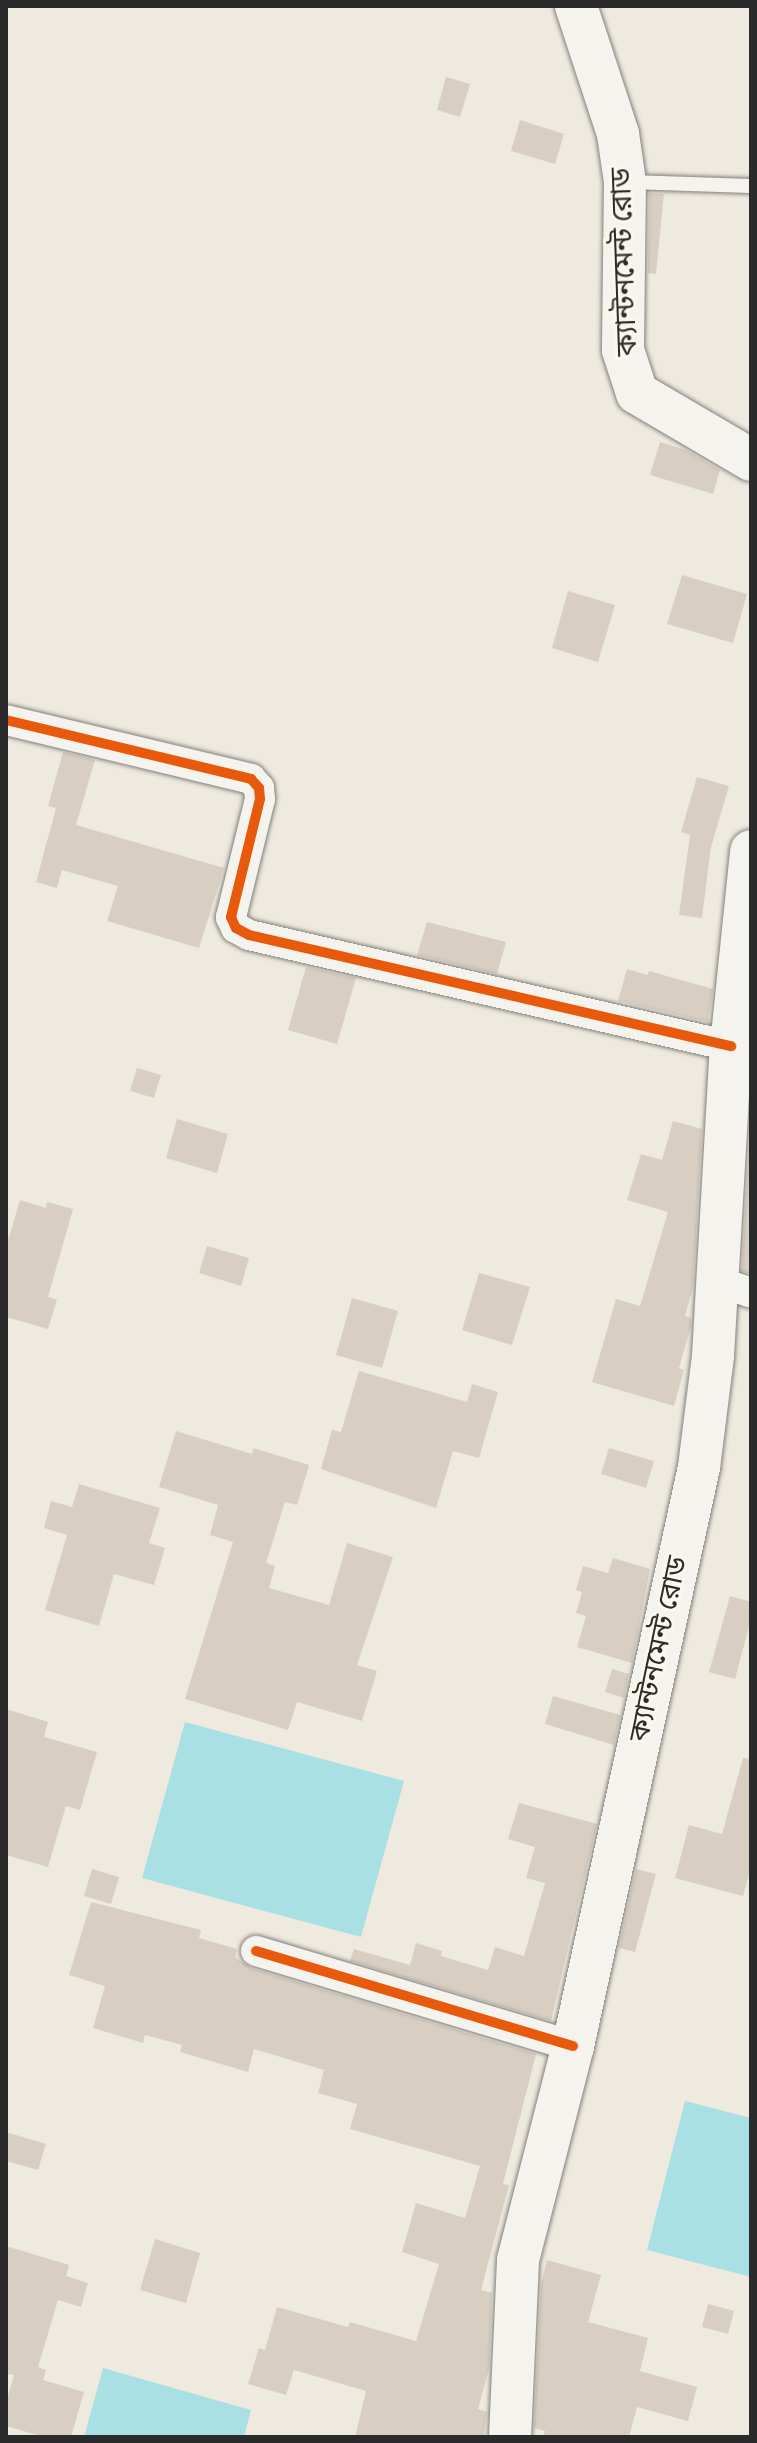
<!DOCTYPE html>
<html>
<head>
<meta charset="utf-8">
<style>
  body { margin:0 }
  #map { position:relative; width:757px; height:2443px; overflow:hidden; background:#efeae0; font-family:Pangolin,"Noto Sans Bengali",sans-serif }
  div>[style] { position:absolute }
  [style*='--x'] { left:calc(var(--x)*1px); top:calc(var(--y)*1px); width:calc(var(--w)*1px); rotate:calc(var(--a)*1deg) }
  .water>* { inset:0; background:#a9e0e4 }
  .building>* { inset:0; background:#d8cec2 }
  .roads { filter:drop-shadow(0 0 2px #83817c) drop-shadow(0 0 2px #83817c) }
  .lane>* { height:14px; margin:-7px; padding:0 7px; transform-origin:7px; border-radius:7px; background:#f5f3ee }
  .street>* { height:30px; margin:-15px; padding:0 15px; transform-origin:15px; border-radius:15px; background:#f5f3ee }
  .secondary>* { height:42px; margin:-21px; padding:0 21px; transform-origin:21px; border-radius:21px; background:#f5f3ee }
  .cycleway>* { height:10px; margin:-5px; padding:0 5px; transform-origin:5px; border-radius:5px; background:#e8590c }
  span { translate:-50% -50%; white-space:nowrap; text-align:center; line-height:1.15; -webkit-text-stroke:6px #fbf7ec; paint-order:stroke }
  .street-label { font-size:28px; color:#2b2b2b }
  .frame { position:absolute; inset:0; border:8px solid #2b2b2b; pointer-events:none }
</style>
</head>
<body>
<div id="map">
  <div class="water">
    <i style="clip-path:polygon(185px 1722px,404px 1781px,361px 1937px,142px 1878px)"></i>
    <i style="clip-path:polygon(685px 2101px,751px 2118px,751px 2277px,647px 2250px)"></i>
    <i style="clip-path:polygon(103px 2368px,251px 2410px,244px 2437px,84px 2437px)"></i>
  </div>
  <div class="building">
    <i style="clip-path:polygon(446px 77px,470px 84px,460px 117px,437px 110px)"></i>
    <i style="clip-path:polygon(520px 120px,564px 134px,555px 164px,511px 151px)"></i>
    <i style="clip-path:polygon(649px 193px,664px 194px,656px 274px,648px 273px)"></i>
    <i style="clip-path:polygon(660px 442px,686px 450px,720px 470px,713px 494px,650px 475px)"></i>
    <i style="clip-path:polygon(682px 575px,747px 594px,733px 643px,667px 624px)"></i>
    <i style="clip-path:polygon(568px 591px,615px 605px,598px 662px,552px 648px)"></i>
    <i style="clip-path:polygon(63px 752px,95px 760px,76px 825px,224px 868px,199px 948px,107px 921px,118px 886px,62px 870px,57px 888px,36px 882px,56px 808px,48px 806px)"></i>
    <i style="clip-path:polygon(697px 777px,729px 786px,711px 847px,702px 918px,679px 915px,690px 835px,681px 832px)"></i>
    <i style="clip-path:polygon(427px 922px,506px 942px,497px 974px,417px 955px)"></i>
    <i style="clip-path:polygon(306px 967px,356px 978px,337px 1044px,288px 1030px)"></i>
    <i style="clip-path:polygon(627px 969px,648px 975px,649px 971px,713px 989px,708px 1022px,618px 1001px)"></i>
    <i style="clip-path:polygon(137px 1068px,161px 1075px,154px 1098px,130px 1091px)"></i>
    <i style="clip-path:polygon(177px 1119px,228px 1134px,217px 1173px,166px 1158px)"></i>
    <i style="clip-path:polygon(673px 1121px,702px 1129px,693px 1287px,685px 1316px,691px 1318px,691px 1326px,679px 1368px,684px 1370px,674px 1406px,592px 1382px,616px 1299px,640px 1306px,668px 1212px,627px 1200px,641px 1154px,662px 1160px)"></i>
    <i style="clip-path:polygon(749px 1143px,751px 1143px,751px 1274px,742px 1271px)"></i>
    <i style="clip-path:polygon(20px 1200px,46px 1208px,47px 1202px,73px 1209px,48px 1297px,57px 1300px,48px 1329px,6px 1317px,6px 1247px)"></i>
    <i style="clip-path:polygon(207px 1246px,249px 1258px,241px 1286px,199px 1273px)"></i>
    <i style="clip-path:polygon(479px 1273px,530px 1287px,512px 1345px,462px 1330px)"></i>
    <i style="clip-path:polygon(352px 1298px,398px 1311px,382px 1368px,336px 1355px)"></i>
    <i style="clip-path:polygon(359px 1371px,467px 1402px,472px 1384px,498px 1392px,479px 1458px,453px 1451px,436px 1508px,321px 1469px,332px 1430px,341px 1432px)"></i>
    <i style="clip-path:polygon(176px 1431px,252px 1454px,253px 1448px,309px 1465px,297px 1505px,285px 1502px,266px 1563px,275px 1566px,269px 1588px,329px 1605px,347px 1543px,393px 1557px,357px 1665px,377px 1671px,362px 1721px,297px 1702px,288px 1730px,185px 1699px,233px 1542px,210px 1535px,218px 1505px,159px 1487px)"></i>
    <i style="clip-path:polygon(609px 1448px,654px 1461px,646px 1488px,601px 1474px)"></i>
    <i style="clip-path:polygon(79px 1484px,160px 1508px,149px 1543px,165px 1548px,154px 1585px,114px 1574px,99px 1626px,45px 1610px,67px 1535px,44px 1528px,51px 1501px,72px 1507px)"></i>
    <i style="clip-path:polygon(613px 1558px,650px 1569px,632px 1663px,577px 1647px,586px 1616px,576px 1613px,582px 1592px,576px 1590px,583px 1566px,608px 1573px)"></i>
    <i style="clip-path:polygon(730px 1596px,751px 1602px,751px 1619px,735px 1679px,709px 1672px)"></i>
    <i style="clip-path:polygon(612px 1669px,629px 1674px,624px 1698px,605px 1692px)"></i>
    <i style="clip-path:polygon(553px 1696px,620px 1715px,614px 1745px,545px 1724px)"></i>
    <i style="clip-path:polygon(6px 1709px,48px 1722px,44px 1737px,97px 1752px,80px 1810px,66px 1806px,48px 1867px,6px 1855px)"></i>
    <i style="clip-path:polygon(743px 1758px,751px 1759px,751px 1867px,743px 1896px,675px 1878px,689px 1825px,722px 1834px)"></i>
    <i style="clip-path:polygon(519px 1803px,597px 1824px,551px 2021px,350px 1961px,354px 1949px,410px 1965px,416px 1943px,442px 1951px,441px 1956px,488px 1970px,495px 1947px,524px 1956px,545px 1883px,526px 1878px,535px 1847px,508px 1839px)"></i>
    <i style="clip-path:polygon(92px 1869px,119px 1877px,111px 1904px,84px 1896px)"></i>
    <i style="clip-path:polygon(636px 1869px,656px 1874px,635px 1952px,619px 1948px)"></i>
    <i style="clip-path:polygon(91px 1902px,201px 1930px,199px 1938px,237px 1949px,235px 1957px,251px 1968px,536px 2054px,503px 2184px,509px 2185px,481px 2290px,492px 2293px,489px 2369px,478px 2409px,487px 2412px,484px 2437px,355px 2437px,366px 2391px,294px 2370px,286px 2395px,248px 2384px,259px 2348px,265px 2350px,277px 2307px,348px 2327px,350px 2322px,416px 2341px,439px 2264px,402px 2252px,416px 2203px,465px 2218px,480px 2166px,350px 2129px,357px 2104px,318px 2093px,324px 2070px,254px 2049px,248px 2072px,180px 2052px,182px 2045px,145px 2035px,143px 2043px,93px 2028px,105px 1986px,69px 1975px)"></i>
    <i style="clip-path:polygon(6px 2132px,46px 2144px,38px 2170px,6px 2161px)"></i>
    <i style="clip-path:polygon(155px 2239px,200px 2253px,186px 2303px,140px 2290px)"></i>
    <i style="clip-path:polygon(6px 2246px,69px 2265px,66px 2276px,88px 2283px,81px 2307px,58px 2300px,38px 2367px,46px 2370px,43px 2380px,84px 2392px,71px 2437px,44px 2437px,6px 2426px,6px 2403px,14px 2375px,6px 2374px)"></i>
    <i style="clip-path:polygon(547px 2260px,601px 2275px,588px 2322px,648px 2338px,640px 2371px,697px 2387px,688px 2421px,637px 2407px,629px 2437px,543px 2437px,545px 2431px,534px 2428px,541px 2284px)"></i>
    <i style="clip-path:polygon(708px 2304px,734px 2311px,728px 2334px,702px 2327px)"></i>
  </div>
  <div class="roads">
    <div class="lane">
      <i style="--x:629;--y:182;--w:122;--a:1.9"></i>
    </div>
    <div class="street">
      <i style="--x:6;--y:720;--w:252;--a:13.5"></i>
      <i style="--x:251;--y:779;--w:12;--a:48"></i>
      <i style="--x:259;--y:788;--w:11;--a:85"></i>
      <i style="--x:260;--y:799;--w:122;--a:103.8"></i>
      <i style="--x:231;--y:917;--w:12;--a:66"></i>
      <i style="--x:236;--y:928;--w:15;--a:28"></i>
      <i style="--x:249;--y:935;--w:495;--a:13"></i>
      <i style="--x:717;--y:1281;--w:36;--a:19"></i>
      <i style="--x:256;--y:1951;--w:331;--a:16.7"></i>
    </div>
    <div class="secondary">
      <i style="--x:576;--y:6;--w:135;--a:71.8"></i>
      <i style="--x:618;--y:134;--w:49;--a:81.7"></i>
      <i style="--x:625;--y:182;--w:168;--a:90.7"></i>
      <i style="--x:623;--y:350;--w:45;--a:72"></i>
      <i style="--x:637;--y:393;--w:132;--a:30.4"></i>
      <i style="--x:510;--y:2437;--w:177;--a:-87.4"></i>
      <i style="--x:518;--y:2260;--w:221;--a:-75.6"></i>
      <i style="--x:573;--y:2046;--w:593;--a:-77.72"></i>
      <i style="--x:699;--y:1467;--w:112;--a:-82.8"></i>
      <i style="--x:713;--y:1356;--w:311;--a:-86.7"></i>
      <i style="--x:731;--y:1046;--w:196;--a:-84.1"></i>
    </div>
  </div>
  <div class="cycleway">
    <i style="--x:6;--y:720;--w:252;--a:13.5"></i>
    <i style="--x:251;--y:779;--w:12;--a:48"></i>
    <i style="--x:259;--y:788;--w:11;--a:85"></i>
    <i style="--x:260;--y:799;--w:122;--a:103.8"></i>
    <i style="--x:231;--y:917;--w:12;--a:66"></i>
    <i style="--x:236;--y:928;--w:15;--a:28"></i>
    <i style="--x:249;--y:935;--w:495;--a:13"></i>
    <i style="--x:256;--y:1951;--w:331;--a:16.7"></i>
  </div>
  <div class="street-label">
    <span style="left:625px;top:262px;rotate:-92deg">ক্যান্টনমেন্ট রোড</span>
    <span style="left:659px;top:1649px;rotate:-78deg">ক্যান্টনমেন্ট রোড</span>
  </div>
  <div class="frame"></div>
</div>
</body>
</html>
